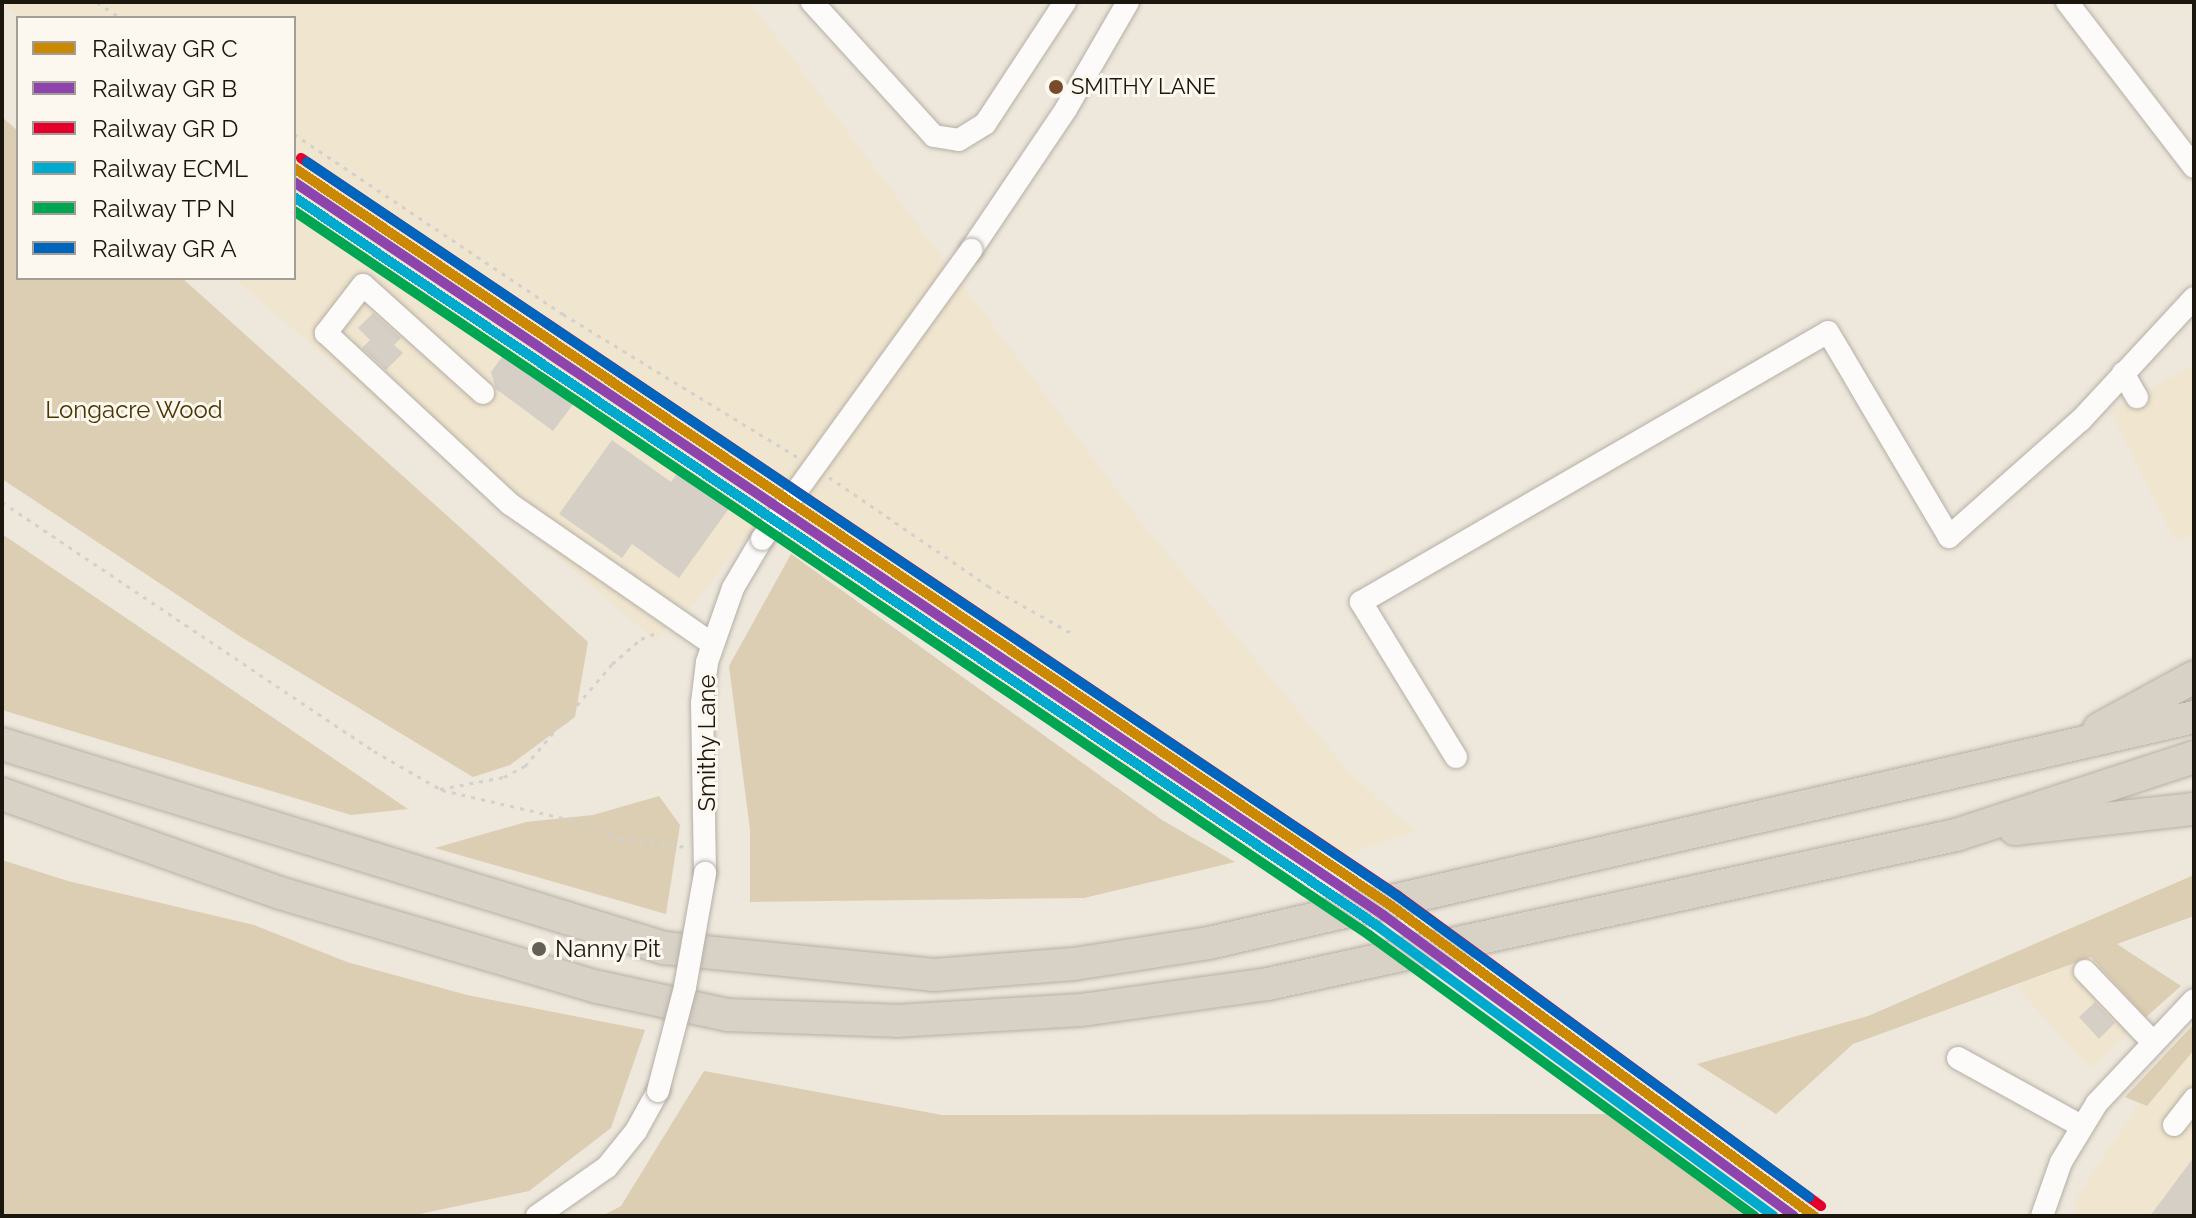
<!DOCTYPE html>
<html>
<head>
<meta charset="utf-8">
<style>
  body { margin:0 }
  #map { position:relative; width:2196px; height:1218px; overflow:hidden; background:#eee7db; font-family:Raleway,sans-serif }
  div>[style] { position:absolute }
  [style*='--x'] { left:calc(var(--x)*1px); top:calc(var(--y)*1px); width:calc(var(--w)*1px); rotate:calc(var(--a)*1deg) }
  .built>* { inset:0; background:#f0e5ce }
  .green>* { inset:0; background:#dcceb2 }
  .building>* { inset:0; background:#d5cfc6 }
  .path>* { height:3px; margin-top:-1.5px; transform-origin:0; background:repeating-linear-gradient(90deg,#d3d1cd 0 4px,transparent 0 10px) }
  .roads { filter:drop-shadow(0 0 2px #b5afa6) drop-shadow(0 0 2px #b5afa6) }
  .minor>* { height:22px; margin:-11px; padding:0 11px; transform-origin:11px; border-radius:11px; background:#fcfbfa }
  .highway>* { height:32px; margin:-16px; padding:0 16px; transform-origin:16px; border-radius:16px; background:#d7d1c6 }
  .bridges { filter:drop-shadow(0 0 2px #b5afa6) drop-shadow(0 0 2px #b5afa6) }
  .minor-bridge>* { height:22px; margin:-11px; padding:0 11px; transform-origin:11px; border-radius:11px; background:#fcfbfa }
  .rail-1>* { height:10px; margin:-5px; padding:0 5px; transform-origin:5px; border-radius:5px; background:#cb8903 }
  .rail-2>* { height:10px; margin:-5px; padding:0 5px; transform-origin:5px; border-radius:5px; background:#8e44ad }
  .rail-3>* { height:10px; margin:-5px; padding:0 5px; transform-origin:5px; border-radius:5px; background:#e4002b }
  .rail-4>* { height:10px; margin:-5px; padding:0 5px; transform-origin:5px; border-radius:5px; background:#00a9ce }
  .rail-5>* { height:10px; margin:-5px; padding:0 5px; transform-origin:5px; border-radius:5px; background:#00a651 }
  .rail-6>* { height:10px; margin:-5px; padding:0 5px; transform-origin:5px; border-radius:5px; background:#0065bd }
  .dots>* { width:22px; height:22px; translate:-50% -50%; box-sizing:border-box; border:4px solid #fdf8ef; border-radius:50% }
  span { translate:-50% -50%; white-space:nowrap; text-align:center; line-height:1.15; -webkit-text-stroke:6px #fdf8ef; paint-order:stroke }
  .bus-label { font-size:22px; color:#1b170f }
  .left { translate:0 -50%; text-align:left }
  .park-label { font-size:24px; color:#493501 }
  .street-label { font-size:24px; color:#1b170f }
  .poi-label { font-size:24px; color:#1b170f }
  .frame { position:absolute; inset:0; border:4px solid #1b170f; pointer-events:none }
  .legend { position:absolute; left:16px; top:16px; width:280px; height:264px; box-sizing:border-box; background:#fdf8ef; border:2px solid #a39e95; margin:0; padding:10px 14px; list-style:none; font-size:24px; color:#1b170f }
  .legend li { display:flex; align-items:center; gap:16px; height:40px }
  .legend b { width:40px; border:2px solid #a39e95 }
</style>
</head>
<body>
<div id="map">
  <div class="built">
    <i style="clip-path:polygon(2px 2px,750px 2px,1140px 521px,1348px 771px,1414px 831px,1291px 874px,1149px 786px,816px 563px,760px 519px,694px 603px,655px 640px,234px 278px,294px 278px,294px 18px,18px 18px)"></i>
    <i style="clip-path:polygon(2194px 365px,2194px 533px,2182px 540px,2173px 537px,2111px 411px)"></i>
    <i style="clip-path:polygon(2091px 957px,2146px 1017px,2090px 1068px,2016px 986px)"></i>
    <i style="clip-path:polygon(2194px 1037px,2194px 1216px,2076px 1216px,2076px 1199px,2159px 1072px)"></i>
  </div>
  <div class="green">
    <i style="clip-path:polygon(2px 117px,18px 131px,18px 278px,182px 278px,588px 642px,575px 717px,510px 765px,473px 777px,241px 637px,2px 479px)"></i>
    <i style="clip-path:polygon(2px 534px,408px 809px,351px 815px,2px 710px)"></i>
    <i style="clip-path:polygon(791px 554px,1162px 820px,1235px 862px,1084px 898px,750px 902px,750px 830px,729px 666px)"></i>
    <i style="clip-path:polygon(659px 796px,680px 825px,666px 914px,435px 848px,526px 822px,593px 815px)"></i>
    <i style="clip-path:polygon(2px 860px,68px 881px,254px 925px,347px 962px,467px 995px,645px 1030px,611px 1128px,529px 1191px,410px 1216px,2px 1216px)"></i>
    <i style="clip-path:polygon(2194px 875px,2194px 916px,2117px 944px,2181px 986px,2146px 1017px,2091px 957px,1853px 1044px,1776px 1114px,1697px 1064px,1868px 1016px)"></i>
    <i style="clip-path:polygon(2194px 1024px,2194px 1050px,2147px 1106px,2125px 1097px)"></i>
    <i style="clip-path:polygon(704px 1071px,942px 1115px,1606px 1114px,1753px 1216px,602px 1216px,621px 1206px)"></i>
  </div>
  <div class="building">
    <i style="clip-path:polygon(373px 313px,401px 338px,394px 345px,403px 353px,386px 370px,362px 348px,370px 340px,358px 328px)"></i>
    <i style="clip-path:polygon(505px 353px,574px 403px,553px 431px,496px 389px,491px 372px)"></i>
    <i style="clip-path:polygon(612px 440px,671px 482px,679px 471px,730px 507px,679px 578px,632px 544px,622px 558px,559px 514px)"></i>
    <i style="clip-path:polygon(2095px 1002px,2115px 1023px,2099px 1039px,2079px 1017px)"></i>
    <i style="clip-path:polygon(2194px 1157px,2194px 1216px,2150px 1216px)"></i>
  </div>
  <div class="path">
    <i style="--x:97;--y:2;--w:29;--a:34"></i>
    <i style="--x:294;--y:134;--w:324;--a:33.8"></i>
    <i style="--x:563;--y:314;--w:276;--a:31.4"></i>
    <i style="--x:829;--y:477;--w:193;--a:34.4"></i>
    <i style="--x:988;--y:586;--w:100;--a:29.4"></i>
    <i style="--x:2;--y:502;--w:448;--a:33.8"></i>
    <i style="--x:374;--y:751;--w:76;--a:29.9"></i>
    <i style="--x:440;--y:789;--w:65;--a:-10.6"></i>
    <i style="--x:504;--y:777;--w:24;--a:-28"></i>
    <i style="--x:525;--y:766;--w:134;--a:-49.5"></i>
    <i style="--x:612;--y:664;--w:38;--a:-41"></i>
    <i style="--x:641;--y:639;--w:19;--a:-21"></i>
    <i style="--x:442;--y:790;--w:133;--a:13"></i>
    <i style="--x:572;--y:820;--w:52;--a:21.6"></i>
    <i style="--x:620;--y:839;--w:67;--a:6.8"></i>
  </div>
  <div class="roads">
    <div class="minor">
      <i style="--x:812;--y:2;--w:181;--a:47.7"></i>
      <i style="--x:934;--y:136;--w:25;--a:9"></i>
      <i style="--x:959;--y:140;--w:31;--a:-32"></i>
      <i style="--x:985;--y:124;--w:146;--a:-56.7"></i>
      <i style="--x:2067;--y:2;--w:208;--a:52.4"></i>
      <i style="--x:971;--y:250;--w:170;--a:-56"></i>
      <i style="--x:1066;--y:109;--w:124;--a:-59.9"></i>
      <i style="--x:2123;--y:373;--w:28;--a:60"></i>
      <i style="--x:483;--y:393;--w:161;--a:-138"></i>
      <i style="--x:363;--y:285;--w:61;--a:127.6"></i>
      <i style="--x:326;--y:333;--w:251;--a:42.9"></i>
      <i style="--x:510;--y:504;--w:246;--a:34.7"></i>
      <i style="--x:1456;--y:757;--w:182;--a:-121.5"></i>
      <i style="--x:1361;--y:602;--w:539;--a:-30.03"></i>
      <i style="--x:1828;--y:332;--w:238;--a:59.4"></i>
      <i style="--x:1949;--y:537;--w:176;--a:-41.6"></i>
      <i style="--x:2081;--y:420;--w:166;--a:-47.2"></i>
      <i style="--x:705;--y:873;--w:170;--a:-91"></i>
      <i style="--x:702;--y:703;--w:41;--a:-83"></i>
      <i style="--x:707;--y:662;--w:78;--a:-70.6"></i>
      <i style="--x:733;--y:588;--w:57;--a:-59.4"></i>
      <i style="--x:2085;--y:971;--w:97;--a:46.3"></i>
      <i style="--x:1958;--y:1058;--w:141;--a:28.9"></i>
      <i style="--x:2174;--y:1125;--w:33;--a:-52"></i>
      <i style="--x:537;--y:1216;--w:85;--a:-35"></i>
      <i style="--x:607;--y:1167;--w:46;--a:-51.1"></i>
      <i style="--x:636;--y:1131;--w:46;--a:-61.2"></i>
      <i style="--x:2042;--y:1216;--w:57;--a:-70.6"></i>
      <i style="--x:2061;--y:1162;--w:69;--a:-58.6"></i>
      <i style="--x:2097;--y:1103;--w:141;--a:-46.7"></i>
    </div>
    <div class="highway">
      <i style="--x:2099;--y:729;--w:108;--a:-28.7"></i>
      <i style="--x:2;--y:744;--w:693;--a:17.13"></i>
      <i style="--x:664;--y:948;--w:271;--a:5.7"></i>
      <i style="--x:934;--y:975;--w:140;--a:-4.5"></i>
      <i style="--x:1074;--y:964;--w:137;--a:-8.8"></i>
      <i style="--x:1209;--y:943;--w:1011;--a:-12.92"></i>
      <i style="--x:2;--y:794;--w:295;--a:19.6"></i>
      <i style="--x:280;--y:893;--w:332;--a:16.5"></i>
      <i style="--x:598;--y:987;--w:133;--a:12.2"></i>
      <i style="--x:728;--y:1015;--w:168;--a:2"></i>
      <i style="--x:896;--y:1021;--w:185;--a:-3.4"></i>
      <i style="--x:1081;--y:1010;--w:189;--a:-7.9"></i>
      <i style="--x:1268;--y:984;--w:704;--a:-12.22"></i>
      <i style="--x:1956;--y:835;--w:250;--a:-18.1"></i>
      <i style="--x:2015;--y:829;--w:180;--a:-6.4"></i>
    </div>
  </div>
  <div class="bridges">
    <div class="minor-bridge">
      <i style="--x:762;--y:539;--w:357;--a:-54.1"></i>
      <i style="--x:658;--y:1091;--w:107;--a:-75.4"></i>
      <i style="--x:685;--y:987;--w:116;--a:-80"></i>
    </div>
  </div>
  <div class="rail-1">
    <i style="--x:294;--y:168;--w:1321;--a:33.92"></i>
    <i style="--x:1390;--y:905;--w:526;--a:36.26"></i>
  </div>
  <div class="rail-2">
    <i style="--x:294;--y:182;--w:1313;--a:33.94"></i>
    <i style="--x:1383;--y:915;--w:509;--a:36.22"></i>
  </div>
  <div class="rail-3">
    <i style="--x:301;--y:158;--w:1321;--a:33.92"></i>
    <i style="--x:1397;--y:895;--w:526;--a:36.26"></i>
  </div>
  <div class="rail-4">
    <i style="--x:294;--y:197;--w:1304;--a:33.93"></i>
    <i style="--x:1376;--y:925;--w:492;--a:36.2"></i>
  </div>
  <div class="rail-5">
    <i style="--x:294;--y:211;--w:1296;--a:33.96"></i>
    <i style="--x:1369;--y:935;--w:477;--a:36.1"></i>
  </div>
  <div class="rail-6">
    <i style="--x:307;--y:162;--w:1313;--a:33.94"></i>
    <i style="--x:1396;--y:895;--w:512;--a:36.18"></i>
  </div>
  <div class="dots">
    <i style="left:1056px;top:87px;background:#7a4b2a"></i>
    <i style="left:539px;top:949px;background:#656056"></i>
  </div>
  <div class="bus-label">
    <span class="left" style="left:1071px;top:87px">SMITHY LANE</span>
  </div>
  <div class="park-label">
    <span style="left:134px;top:410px">Longacre Wood</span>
  </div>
  <div class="street-label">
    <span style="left:707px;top:743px;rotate:-90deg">Smithy Lane</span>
  </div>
  <div class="poi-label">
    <span class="left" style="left:555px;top:949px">Nanny Pit</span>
  </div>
  <div class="frame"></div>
  <ul class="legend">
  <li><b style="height:10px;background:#cb8903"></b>Railway GR C</li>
  <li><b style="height:10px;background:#8e44ad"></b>Railway GR B</li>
  <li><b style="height:10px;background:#e4002b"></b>Railway GR D</li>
  <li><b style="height:10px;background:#00a9ce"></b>Railway ECML</li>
  <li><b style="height:10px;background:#00a651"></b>Railway TP N</li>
  <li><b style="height:10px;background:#0065bd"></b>Railway GR A</li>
  </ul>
</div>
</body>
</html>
